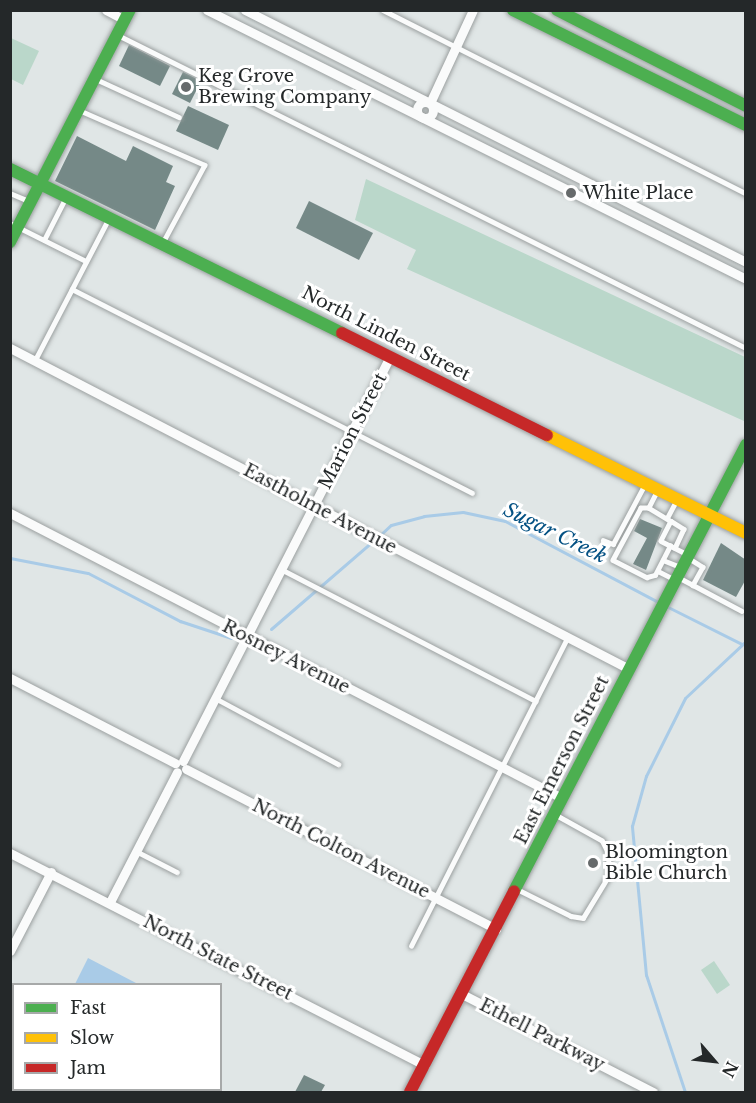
<!DOCTYPE html>
<html>
<head>
<meta charset="utf-8">
<style>
  body { margin:0 }
  #map { position:relative; width:756px; height:1103px; overflow:hidden; background:#e0e6e6; font-family:"Libre Baskerville",serif }
  div>[style] { position:absolute }
  [style*='--x'] { left:calc(var(--x)*1px); top:calc(var(--y)*1px); width:calc(var(--w)*1px); rotate:calc(var(--a)*1deg) }
  .green>* { inset:0; background:#bad7ca }
  .water>* { inset:0; background:#a9cbe7 }
  .stream>* { height:3px; margin:-1.5px; padding:0 1.5px; transform-origin:1.5px; border-radius:1.5px; background:#a9cbe7 }
  .building>* { inset:0; background:#758987 }
  .roads { filter:drop-shadow(0 0 2px #9ba0a0) drop-shadow(0 0 2px #9ba0a0) }
  .lane>* { height:4.5px; margin:-2.25px; padding:0 2.25px; transform-origin:2.25px; border-radius:2.25px; background:#fafbfb }
  .street>* { height:9px; margin:-4.5px; padding:0 4.5px; transform-origin:4.5px; border-radius:4.5px; background:#fafbfb }
  .street>.ring { margin:-4.5px; padding:0; box-sizing:content-box; background:none; border:9px solid #fafbfb; border-radius:50% }
  .fast>* { height:12px; margin:-6px; padding:0 6px; transform-origin:6px; border-radius:6px; background:#4caf50 }
  .slow>* { height:12px; margin:-6px; padding:0 6px; transform-origin:6px; border-radius:6px; background:#ffc107 }
  .jam>* { height:12px; margin:-6px; padding:0 6px; transform-origin:6px; border-radius:6px; background:#c62828 }
  .dots>* { width:16px; height:16px; translate:-50% -50%; box-sizing:border-box; border:3px solid #fff; border-radius:50% }
  span { translate:-50% -50%; white-space:nowrap; text-align:center; line-height:1.15; -webkit-text-stroke:6px #fff; paint-order:stroke }
  .poi-label { font-size:18px; color:#242829 }
  .left { translate:0 -50%; text-align:left }
  .street-label { font-size:18px; color:#242829 }
  .water-label { font-size:20px; color:#045183; font-style:italic }
  .frame { position:absolute; inset:0; border:12px solid #242829; pointer-events:none }
  .legend { position:absolute; left:12px; top:983px; width:210px; height:108px; box-sizing:border-box; background:#fff; border:2px solid #a7a9a9; margin:0; padding:8px 10px; list-style:none; font-size:18px; color:#242829 }
  .legend li { display:flex; align-items:center; gap:12px; height:30px }
  .legend b { width:30px; border:2px solid #a7a9a9 }
  .north { position:absolute; left:684px; top:1031px; width:60px; height:60px; -webkit-text-stroke:4px #fff; paint-order:stroke; rotate:118deg; font-size:16px; font-weight:700; line-height:24px; text-align:center; color:#242829 }
  .north::after { content:''; display:block; margin:auto; width:21px; height:27px; background:#242829; clip-path:polygon(50% 0,100% 100%,50% 72%,0 100%) }
</style>
</head>
<body>
<div id="map">
  <div class="green">
    <i style="clip-path:polygon(11px 38px,39px 51px,23px 85px,11px 79px)"></i>
    <i style="clip-path:polygon(366px 179px,745px 357px,744px 421px,407px 269px,416px 250px,355px 220px)"></i>
    <i style="clip-path:polygon(714px 961px,730px 985px,717px 994px,701px 970px)"></i>
  </div>
  <div class="water">
    <i style="clip-path:polygon(88px 958px,136px 983px,136px 984px,75px 984px)"></i>
    <i style="clip-path:polygon(12px 1017px,14px 1090px,81px 1090px,80px 1092px,11px 1092px)"></i>
  </div>
  <div class="stream">
    <i style="--x:379;--y:536;--w:16;--a:-43"></i>
    <i style="--x:391;--y:525;--w:34;--a:-15"></i>
    <i style="--x:424;--y:516;--w:39;--a:-6"></i>
    <i style="--x:463;--y:512;--w:43;--a:12.1"></i>
    <i style="--x:505;--y:521;--w:175;--a:27.9"></i>
    <i style="--x:10;--y:558;--w:79;--a:10.9"></i>
    <i style="--x:88;--y:573;--w:104;--a:27.6"></i>
    <i style="--x:180;--y:621;--w:54;--a:18.4"></i>
    <i style="--x:666;--y:606;--w:85;--a:26.6"></i>
    <i style="--x:271;--y:629;--w:136;--a:-40.8"></i>
    <i style="--x:685;--y:1092;--w:123;--a:-108.4"></i>
    <i style="--x:646;--y:975;--w:150;--a:-95.4"></i>
    <i style="--x:632;--y:826;--w:52;--a:-74.4"></i>
    <i style="--x:646;--y:776;--w:87;--a:-63.4"></i>
    <i style="--x:685;--y:698;--w:83;--a:-43.1"></i>
  </div>
  <div class="building">
    <i style="clip-path:polygon(129px 45px,170px 66px,160px 86px,119px 66px)"></i>
    <i style="clip-path:polygon(183px 72px,201px 81px,190px 103px,172px 94px)"></i>
    <i style="clip-path:polygon(188px 106px,229px 125px,218px 150px,176px 131px)"></i>
    <i style="clip-path:polygon(77px 136px,126px 161px,133px 146px,173px 166px,166px 182px,175px 186px,155px 230px,55px 181px)"></i>
    <i style="clip-path:polygon(309px 201px,373px 233px,359px 260px,296px 228px)"></i>
    <i style="clip-path:polygon(640px 519px,662px 528px,646px 570px,633px 564px,647px 538px,634px 531px)"></i>
    <i style="clip-path:polygon(721px 543px,746px 560px,746px 579px,736px 597px,703px 580px)"></i>
    <i style="clip-path:polygon(304px 1075px,325px 1085px,321px 1092px,295px 1092px)"></i>
  </div>
  <div class="roads">
    <div class="lane">
      <i style="--x:383;--y:10;--w:407;--a:26.8"></i>
      <i style="--x:120;--y:36;--w:699;--a:26.49"></i>
      <i style="--x:98;--y:80;--w:89;--a:24.6"></i>
      <i style="--x:79;--y:110;--w:137;--a:23.6"></i>
      <i style="--x:205;--y:165;--w:89;--a:118.3"></i>
      <i style="--x:10;--y:193;--w:21;--a:23"></i>
      <i style="--x:10;--y:223;--w:85;--a:26.6"></i>
      <i style="--x:44;--y:240;--w:48;--a:-62.9"></i>
      <i style="--x:72;--y:289;--w:449;--a:27"></i>
      <i style="--x:35;--y:360;--w:160;--a:-62.5"></i>
      <i style="--x:658;--y:490;--w:20;--a:117"></i>
      <i style="--x:649;--y:508;--w:26;--a:31"></i>
      <i style="--x:671;--y:521;--w:22;--a:117"></i>
      <i style="--x:661;--y:541;--w:30;--a:27"></i>
      <i style="--x:649;--y:508;--w:8;--a:180"></i>
      <i style="--x:641;--y:508;--w:59;--a:118.3"></i>
      <i style="--x:613;--y:560;--w:38;--a:27"></i>
      <i style="--x:647;--y:577;--w:8;--a:-14"></i>
      <i style="--x:655;--y:575;--w:33;--a:-63"></i>
      <i style="--x:667;--y:518;--w:21;--a:-62"></i>
      <i style="--x:671;--y:521;--w:15;--a:32"></i>
      <i style="--x:684;--y:529;--w:21;--a:115"></i>
      <i style="--x:603;--y:540;--w:11;--a:22"></i>
      <i style="--x:613;--y:544;--w:68;--a:-61.9"></i>
      <i style="--x:690;--y:559;--w:15;--a:32"></i>
      <i style="--x:703;--y:567;--w:21;--a:119"></i>
      <i style="--x:663;--y:560;--w:18;--a:22"></i>
      <i style="--x:281;--y:569;--w:287;--a:27.4"></i>
      <i style="--x:658;--y:571;--w:18;--a:27"></i>
      <i style="--x:678;--y:577;--w:72;--a:28"></i>
      <i style="--x:215;--y:698;--w:140;--a:28.2"></i>
      <i style="--x:136;--y:851;--w:46;--a:27.1"></i>
      <i style="--x:517;--y:889;--w:60;--a:26.6"></i>
      <i style="--x:571;--y:916;--w:12;--a:9"></i>
      <i style="--x:583;--y:918;--w:50;--a:-58.8"></i>
      <i style="--x:609;--y:875;--w:22;--a:-93"></i>
      <i style="--x:608;--y:853;--w:13;--a:-117"></i>
      <i style="--x:602;--y:841;--w:51;--a:-150.9"></i>
      <i style="--x:411;--y:946;--w:347;--a:-63.1"></i>
    </div>
    <div class="street">
      <i style="--x:106;--y:10;--w:21;--a:28"></i>
      <i style="--x:207;--y:10;--w:602;--a:26.52"></i>
      <i style="--x:245;--y:10;--w:561;--a:26.7"></i>
      <i class="ring" style="left:417px;top:102px;width:7px;height:7px"></i>
      <i style="--x:430;--y:103;--w:102;--a:-65.2"></i>
      <i style="--x:10;--y:348;--w:697;--a:27.41"></i>
      <i style="--x:10;--y:513;--w:621;--a:27.31"></i>
      <i style="--x:10;--y:678;--w:186;--a:27.3"></i>
      <i style="--x:183;--y:761;--w:454;--a:-62.9"></i>
      <i style="--x:186;--y:769;--w:349;--a:27.3"></i>
      <i style="--x:10;--y:853;--w:466;--a:27.1"></i>
      <i style="--x:110;--y:902;--w:146;--a:-62.7"></i>
      <i style="--x:10;--y:951;--w:89;--a:-62.6"></i>
      <i style="--x:462;--y:994;--w:215;--a:27.2"></i>
      <i style="--x:168;--y:1092;--w:2;--a:-63"></i>
    </div>
    <div class="fast">
      <i style="--x:513;--y:10;--w:260;--a:26.3"></i>
      <i style="--x:557;--y:10;--w:212;--a:26.9"></i>
      <i style="--x:10;--y:169;--w:370;--a:26.3"></i>
      <i style="--x:10;--y:242;--w:261;--a:-62.7"></i>
      <i style="--x:514;--y:891;--w:503;--a:-62.52"></i>
    </div>
    <div class="slow">
      <i style="--x:547;--y:435;--w:222;--a:26.2"></i>
    </div>
    <div class="jam">
      <i style="--x:342;--y:333;--w:229;--a:26.5"></i>
      <i style="--x:410;--y:1092;--w:226;--a:-62.6"></i>
    </div>
  </div>
  <div class="dots">
    <i style="left:186px;top:87px;background:#666a6b"></i>
    <i style="left:571px;top:193px;background:#666a6b"></i>
    <i style="left:593px;top:863px;background:#666a6b"></i>
  </div>
  <div class="poi-label">
    <span class="left" style="left:198px;top:87px">Keg Grove<br>Brewing Company</span>
    <span class="left" style="left:583px;top:193px">White Place</span>
    <span class="left" style="left:605px;top:863px">Bloomington<br>Bible Church</span>
  </div>
  <div class="street-label">
    <span style="left:386px;top:334px;rotate:27deg">North Linden Street</span>
    <span style="left:353px;top:431px;rotate:-63deg">Marion Street</span>
    <span style="left:320px;top:509px;rotate:28deg">Eastholme Avenue</span>
    <span style="left:286px;top:657px;rotate:27deg">Rosney Avenue</span>
    <span style="left:562px;top:760px;rotate:-63deg">East Emerson Street</span>
    <span style="left:341px;top:849px;rotate:27deg">North Colton Avenue</span>
    <span style="left:218px;top:958px;rotate:27deg">North State Street</span>
    <span style="left:542px;top:1035px;rotate:27deg">Ethell Parkway</span>
  </div>
  <div class="water-label">
    <span style="left:555px;top:533px;rotate:26deg">Sugar Creek</span>
  </div>
  <div class="frame"></div>
  <ul class="legend">
  <li><b style="height:8px;background:#4caf50"></b>Fast</li>
  <li><b style="height:8px;background:#ffc107"></b>Slow</li>
  <li><b style="height:8px;background:#c62828"></b>Jam</li>
  </ul>
  <div class="north">N</div>
</div>
</body>
</html>
